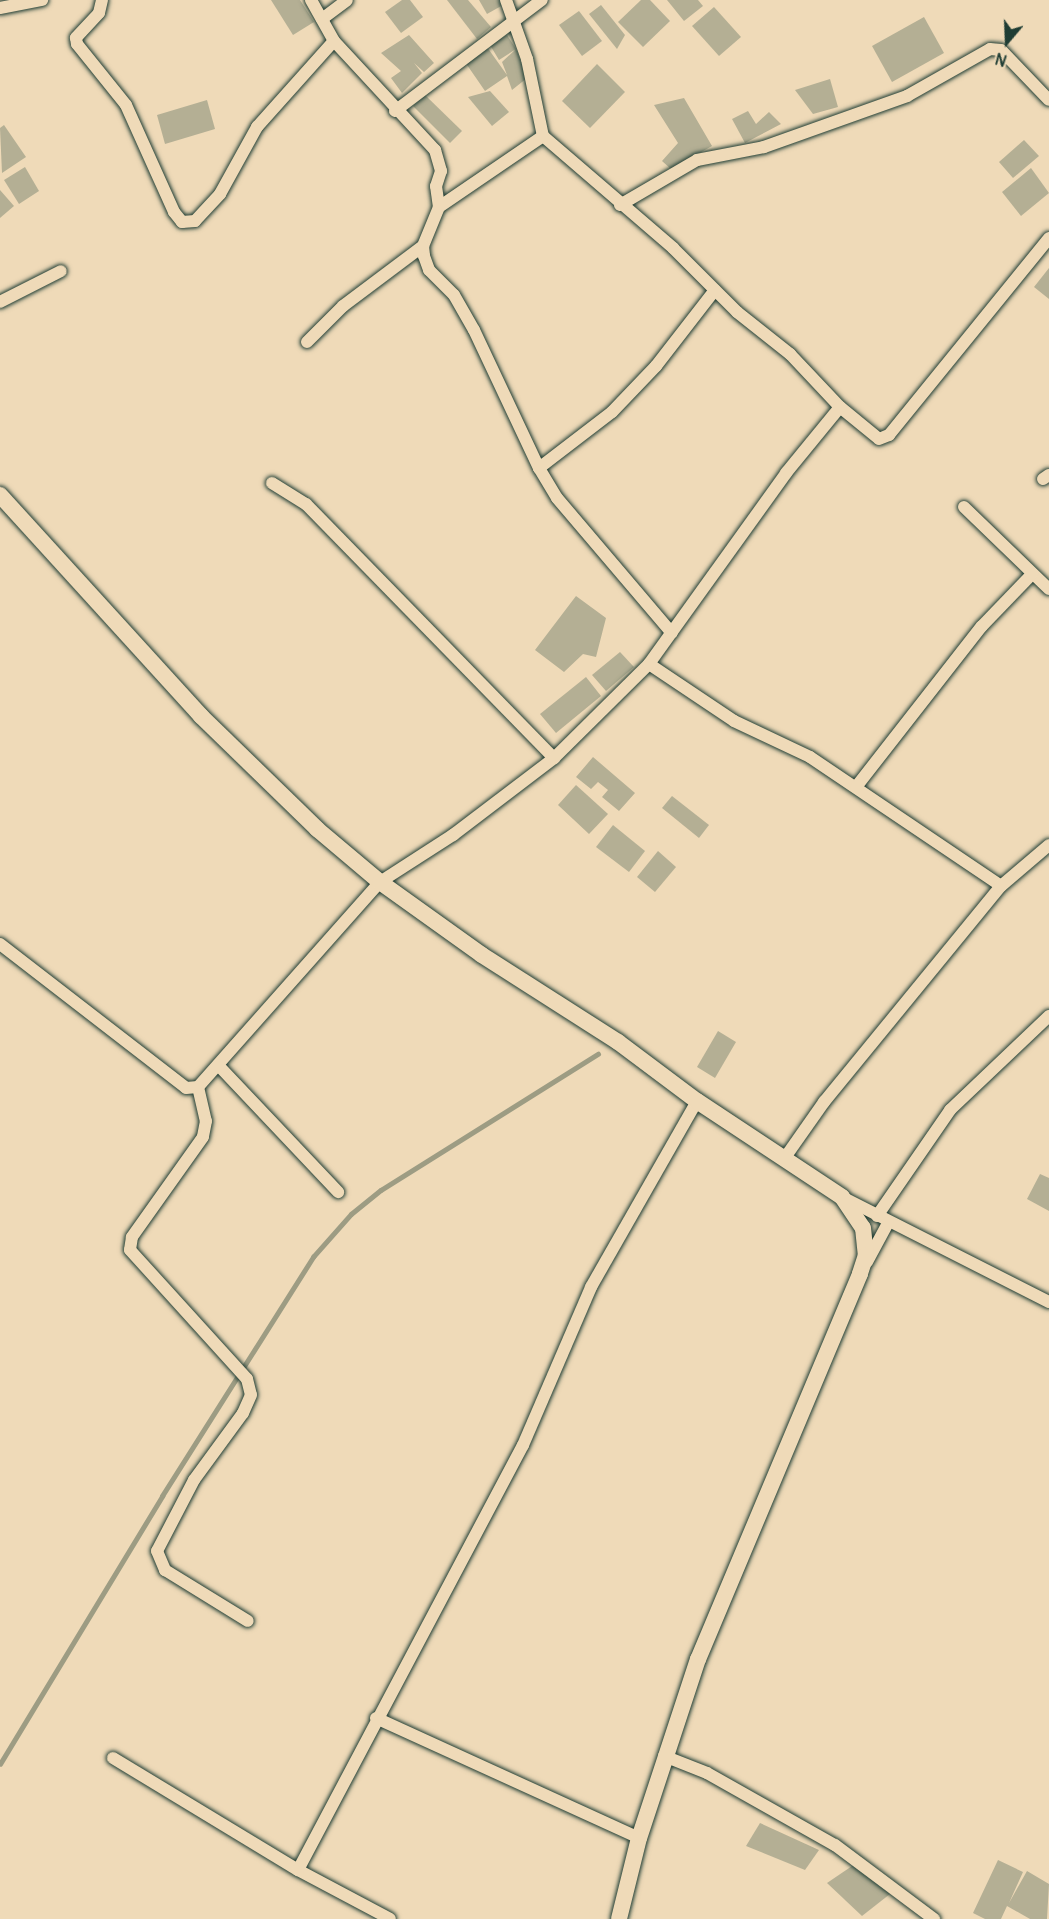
<!DOCTYPE html>
<html>
<head>
<meta charset="utf-8">
<style>
  body { margin:0 }
  #map { position:relative; width:1049px; height:1919px; overflow:hidden; background:#efdab8; font-family:Pangolin,sans-serif }
  div>[style] { position:absolute }
  [style*='--x'] { left:calc(var(--x)*1px); top:calc(var(--y)*1px); width:calc(var(--w)*1px); rotate:calc(var(--a)*1deg) }
  .stream>* { height:4.5px; margin:-2.25px; padding:0 2.25px; transform-origin:2.25px; border-radius:2.25px; background:#9d9c83 }
  .building>* { inset:0; background:#b4af94 }
  .roads { filter:drop-shadow(0 0 2px #1f3d34) drop-shadow(0 0 2px #1f3d34) }
  .street>* { height:12px; margin:-6px; padding:0 6px; transform-origin:6px; border-radius:6px; background:#efdab8 }
  .secondary>* { height:16px; margin:-8px; padding:0 8px; transform-origin:8px; border-radius:8px; background:#efdab8 }
  span { translate:-50% -50%; white-space:nowrap; text-align:center; line-height:1.15; -webkit-text-stroke:5px #efdab8; paint-order:stroke }
  .north { position:absolute; left:977px; top:12px; width:60px; height:60px; -webkit-text-stroke:4px #efdab8; paint-order:stroke; rotate:199deg; font-size:16px; font-weight:700; line-height:24px; text-align:center; color:#1f3d34 }
  .north::after { content:''; display:block; margin:auto; width:21px; height:27px; background:#1f3d34; clip-path:polygon(50% 0,100% 100%,50% 72%,0 100%) }
</style>
</head>
<body>
<div id="map">
  <div class="stream">
    <i style="--x:0;--y:1764;--w:313;--a:-58.8"></i>
    <i style="--x:162;--y:1496;--w:283;--a:-57.7"></i>
    <i style="--x:313;--y:1257;--w:57;--a:-48.5"></i>
    <i style="--x:351;--y:1214;--w:38;--a:-39"></i>
    <i style="--x:381;--y:1190;--w:256;--a:-32.1"></i>
  </div>
  <div class="building">
    <i style="clip-path:polygon(271px 0,300px 0,314px 22px,293px 35px)"></i>
    <i style="clip-path:polygon(402px 0,410px 0,423px 17px,401px 33px,385px 12px)"></i>
    <i style="clip-path:polygon(447px 0,468px 0,491px 27px,477px 39px)"></i>
    <i style="clip-path:polygon(479px 0,500px 0,503px 5px,487px 14px)"></i>
    <i style="clip-path:polygon(641px 0,650px 0,670px 21px,643px 47px,618px 22px)"></i>
    <i style="clip-path:polygon(667px 0,698px 0,703px 6px,684px 21px)"></i>
    <i style="clip-path:polygon(601px 5px,625px 35px,617px 49px,589px 14px)"></i>
    <i style="clip-path:polygon(714px 7px,741px 37px,719px 56px,692px 26px)"></i>
    <i style="clip-path:polygon(579px 11px,602px 41px,582px 56px,559px 25px)"></i>
    <i style="clip-path:polygon(924px 17px,944px 53px,892px 82px,872px 46px)"></i>
    <i style="clip-path:polygon(409px 35px,434px 63px,424px 72px,414px 63px,422px 73px,402px 93px,391px 78px,401px 71px,381px 53px)"></i>
    <i style="clip-path:polygon(507px 35px,516px 49px,527px 78px,512px 90px,507px 76px,485px 91px,465px 62px,487px 47px,507px 75px,502px 62px,516px 49px,499px 60px,490px 45px)"></i>
    <i style="clip-path:polygon(597px 64px,625px 92px,590px 128px,562px 101px)"></i>
    <i style="clip-path:polygon(830px 79px,838px 107px,813px 114px,795px 90px)"></i>
    <i style="clip-path:polygon(490px 91px,509px 112px,492px 126px,468px 97px)"></i>
    <i style="clip-path:polygon(425px 95px,462px 131px,450px 143px,413px 106px)"></i>
    <i style="clip-path:polygon(684px 98px,712px 146px,671px 169px,662px 161px,678px 143px,654px 105px)"></i>
    <i style="clip-path:polygon(207px 100px,215px 129px,165px 144px,157px 115px)"></i>
    <i style="clip-path:polygon(748px 111px,756px 124px,769px 112px,781px 124px,745px 143px,732px 119px)"></i>
    <i style="clip-path:polygon(4px 125px,26px 157px,2px 173px,0 128px)"></i>
    <i style="clip-path:polygon(1024px 140px,1039px 156px,1013px 178px,999px 162px)"></i>
    <i style="clip-path:polygon(25px 167px,39px 191px,19px 204px,4px 180px)"></i>
    <i style="clip-path:polygon(1031px 168px,1049px 193px,1021px 216px,1002px 192px)"></i>
    <i style="clip-path:polygon(0 190px,14px 206px,0 218px)"></i>
    <i style="clip-path:polygon(1049px 268px,1049px 299px,1034px 287px)"></i>
    <i style="clip-path:polygon(576px 596px,606px 618px,596px 657px,583px 654px,564px 672px,535px 650px)"></i>
    <i style="clip-path:polygon(620px 652px,634px 667px,606px 691px,592px 675px)"></i>
    <i style="clip-path:polygon(586px 677px,601px 696px,556px 733px,540px 714px)"></i>
    <i style="clip-path:polygon(593px 757px,635px 793px,619px 811px,602px 797px,608px 790px,598px 782px,591px 789px,576px 777px)"></i>
    <i style="clip-path:polygon(576px 785px,608px 814px,589px 834px,558px 805px)"></i>
    <i style="clip-path:polygon(672px 796px,709px 825px,699px 838px,662px 808px)"></i>
    <i style="clip-path:polygon(613px 825px,645px 851px,629px 872px,596px 847px)"></i>
    <i style="clip-path:polygon(658px 851px,676px 867px,655px 892px,637px 877px)"></i>
    <i style="clip-path:polygon(718px 1031px,736px 1042px,715px 1078px,697px 1067px)"></i>
    <i style="clip-path:polygon(1040px 1174px,1049px 1178px,1049px 1211px,1027px 1199px)"></i>
    <i style="clip-path:polygon(760px 1823px,819px 1850px,805px 1870px,746px 1846px)"></i>
    <i style="clip-path:polygon(998px 1860px,1023px 1872px,1009px 1903px,1027px 1871px,1049px 1884px,1047px 1919px,1030px 1919px,1007px 1906px,1001px 1919px,985px 1919px,973px 1913px)"></i>
    <i style="clip-path:polygon(855px 1864px,890px 1894px,862px 1916px,827px 1883px)"></i>
  </div>
  <div class="roads">
    <div class="street">
      <i style="--x:102;--y:0;--w:13;--a:103"></i>
      <i style="--x:99;--y:13;--w:34;--a:133"></i>
      <i style="--x:76;--y:38;--w:6;--a:81"></i>
      <i style="--x:77;--y:44;--w:78;--a:51.2"></i>
      <i style="--x:126;--y:105;--w:117;--a:65.8"></i>
      <i style="--x:174;--y:212;--w:13;--a:51"></i>
      <i style="--x:182;--y:222;--w:13;--a:-4"></i>
      <i style="--x:195;--y:221;--w:37;--a:-47"></i>
      <i style="--x:220;--y:194;--w:77;--a:-61.1"></i>
      <i style="--x:257;--y:127;--w:115;--a:-48.2"></i>
      <i style="--x:311;--y:0;--w:47;--a:60.7"></i>
      <i style="--x:334;--y:41;--w:149;--a:47.2"></i>
      <i style="--x:435;--y:150;--w:22;--a:74"></i>
      <i style="--x:441;--y:171;--w:16;--a:108"></i>
      <i style="--x:436;--y:186;--w:21;--a:82"></i>
      <i style="--x:439;--y:207;--w:42;--a:112.3"></i>
      <i style="--x:423;--y:246;--w:10;--a:84"></i>
      <i style="--x:424;--y:256;--w:15;--a:70"></i>
      <i style="--x:429;--y:270;--w:35;--a:45"></i>
      <i style="--x:454;--y:295;--w:40;--a:60.3"></i>
      <i style="--x:474;--y:330;--w:153;--a:64.8"></i>
      <i style="--x:539;--y:468;--w:35;--a:59"></i>
      <i style="--x:557;--y:498;--w:177;--a:49.6"></i>
      <i style="--x:506;--y:0;--w:63;--a:70.4"></i>
      <i style="--x:527;--y:59;--w:79;--a:78.3"></i>
      <i style="--x:543;--y:136;--w:172;--a:40.7"></i>
      <i style="--x:673;--y:248;--w:91;--a:45"></i>
      <i style="--x:737;--y:312;--w:68;--a:38.4"></i>
      <i style="--x:790;--y:354;--w:73;--a:46.7"></i>
      <i style="--x:840;--y:407;--w:50;--a:39.4"></i>
      <i style="--x:879;--y:439;--w:11;--a:-22"></i>
      <i style="--x:889;--y:435;--w:254;--a:-50.9"></i>
      <i style="--x:0;--y:8;--w:43;--a:-10.8"></i>
      <i style="--x:322;--y:19;--w:31;--a:-37"></i>
      <i style="--x:395;--y:111;--w:184;--a:-37.1"></i>
      <i style="--x:620;--y:205;--w:89;--a:-30.3"></i>
      <i style="--x:697;--y:160;--w:68;--a:-11"></i>
      <i style="--x:764;--y:147;--w:152;--a:-19.6"></i>
      <i style="--x:907;--y:96;--w:95;--a:-29.5"></i>
      <i style="--x:990;--y:49;--w:11;--a:5"></i>
      <i style="--x:1001;--y:50;--w:69;--a:46.2"></i>
      <i style="--x:439;--y:207;--w:126;--a:-34.3"></i>
      <i style="--x:0;--y:302;--w:68;--a:-26.9"></i>
      <i style="--x:307;--y:342;--w:51;--a:-45"></i>
      <i style="--x:343;--y:306;--w:100;--a:-36.9"></i>
      <i style="--x:539;--y:468;--w:92;--a:-37.5"></i>
      <i style="--x:612;--y:412;--w:64;--a:-46.3"></i>
      <i style="--x:656;--y:366;--w:96;--a:-52.2"></i>
      <i style="--x:1043;--y:479;--w:7;--a:-34"></i>
      <i style="--x:272;--y:483;--w:40;--a:32"></i>
      <i style="--x:306;--y:504;--w:355;--a:45.7"></i>
      <i style="--x:964;--y:507;--w:118;--a:44"></i>
      <i style="--x:649;--y:664;--w:102;--a:33.8"></i>
      <i style="--x:734;--y:721;--w:84;--a:25.3"></i>
      <i style="--x:810;--y:757;--w:230;--a:34"></i>
      <i style="--x:856;--y:787;--w:204;--a:-52"></i>
      <i style="--x:982;--y:626;--w:72;--a:-46.1"></i>
      <i style="--x:0;--y:944;--w:235;--a:37.7"></i>
      <i style="--x:186;--y:1088;--w:12;--a:-5"></i>
      <i style="--x:198;--y:1087;--w:274;--a:-48.4"></i>
      <i style="--x:380;--y:882;--w:87;--a:-32.8"></i>
      <i style="--x:453;--y:835;--w:127;--a:-37.3"></i>
      <i style="--x:554;--y:758;--w:134;--a:-44.7"></i>
      <i style="--x:649;--y:664;--w:235;--a:-54.3"></i>
      <i style="--x:786;--y:473;--w:85;--a:-50.7"></i>
      <i style="--x:218;--y:1065;--w:175;--a:46.6"></i>
      <i style="--x:198;--y:1087;--w:35;--a:77"></i>
      <i style="--x:206;--y:1121;--w:16;--a:101"></i>
      <i style="--x:203;--y:1137;--w:123;--a:125.4"></i>
      <i style="--x:132;--y:1237;--w:13;--a:99"></i>
      <i style="--x:130;--y:1250;--w:174;--a:47.8"></i>
      <i style="--x:247;--y:1379;--w:16;--a:76"></i>
      <i style="--x:251;--y:1395;--w:20;--a:114"></i>
      <i style="--x:243;--y:1413;--w:83;--a:126.2"></i>
      <i style="--x:194;--y:1480;--w:80;--a:117.5"></i>
      <i style="--x:157;--y:1551;--w:21;--a:67"></i>
      <i style="--x:165;--y:1570;--w:97;--a:31.6"></i>
      <i style="--x:784;--y:1159;--w:70;--a:-54.9"></i>
      <i style="--x:824;--y:1102;--w:279;--a:-50.7"></i>
      <i style="--x:1001;--y:886;--w:63;--a:-40.5"></i>
      <i style="--x:844;--y:1198;--w:230;--a:26.9"></i>
      <i style="--x:877;--y:1216;--w:129;--a:-55.4"></i>
      <i style="--x:950;--y:1110;--w:137;--a:-43.5"></i>
      <i style="--x:867;--y:1262;--w:44;--a:-61.7"></i>
      <i style="--x:376;--y:1718;--w:289;--a:24.5"></i>
      <i style="--x:664;--y:1756;--w:46;--a:21.6"></i>
      <i style="--x:707;--y:1773;--w:147;--a:29.4"></i>
      <i style="--x:835;--y:1845;--w:124;--a:36.8"></i>
      <i style="--x:113;--y:1758;--w:216;--a:31.2"></i>
      <i style="--x:298;--y:1870;--w:104;--a:28"></i>
      <i style="--x:298;--y:1870;--w:481;--a:-62.1"></i>
      <i style="--x:523;--y:1445;--w:172;--a:-66.7"></i>
      <i style="--x:591;--y:1287;--w:214;--a:-60.3"></i>
    </div>
    <div class="secondary">
      <i style="--x:0;--y:495;--w:299;--a:47.7"></i>
      <i style="--x:201;--y:716;--w:162;--a:44.2"></i>
      <i style="--x:317;--y:829;--w:82;--a:40.1"></i>
      <i style="--x:380;--y:882;--w:125;--a:35.6"></i>
      <i style="--x:482;--y:955;--w:161;--a:32.6"></i>
      <i style="--x:618;--y:1042;--w:99;--a:36.8"></i>
      <i style="--x:697;--y:1101;--w:174;--a:33.5"></i>
      <i style="--x:842;--y:1197;--w:37;--a:56"></i>
      <i style="--x:863;--y:1228;--w:27;--a:84"></i>
      <i style="--x:866;--y:1255;--w:20;--a:108"></i>
      <i style="--x:860;--y:1274;--w:418;--a:112.8"></i>
      <i style="--x:698;--y:1659;--w:188;--a:108.2"></i>
      <i style="--x:639;--y:1838;--w:83;--a:103.9"></i>
    </div>
  </div>
  <div class="north">N</div>
</div>
</body>
</html>
